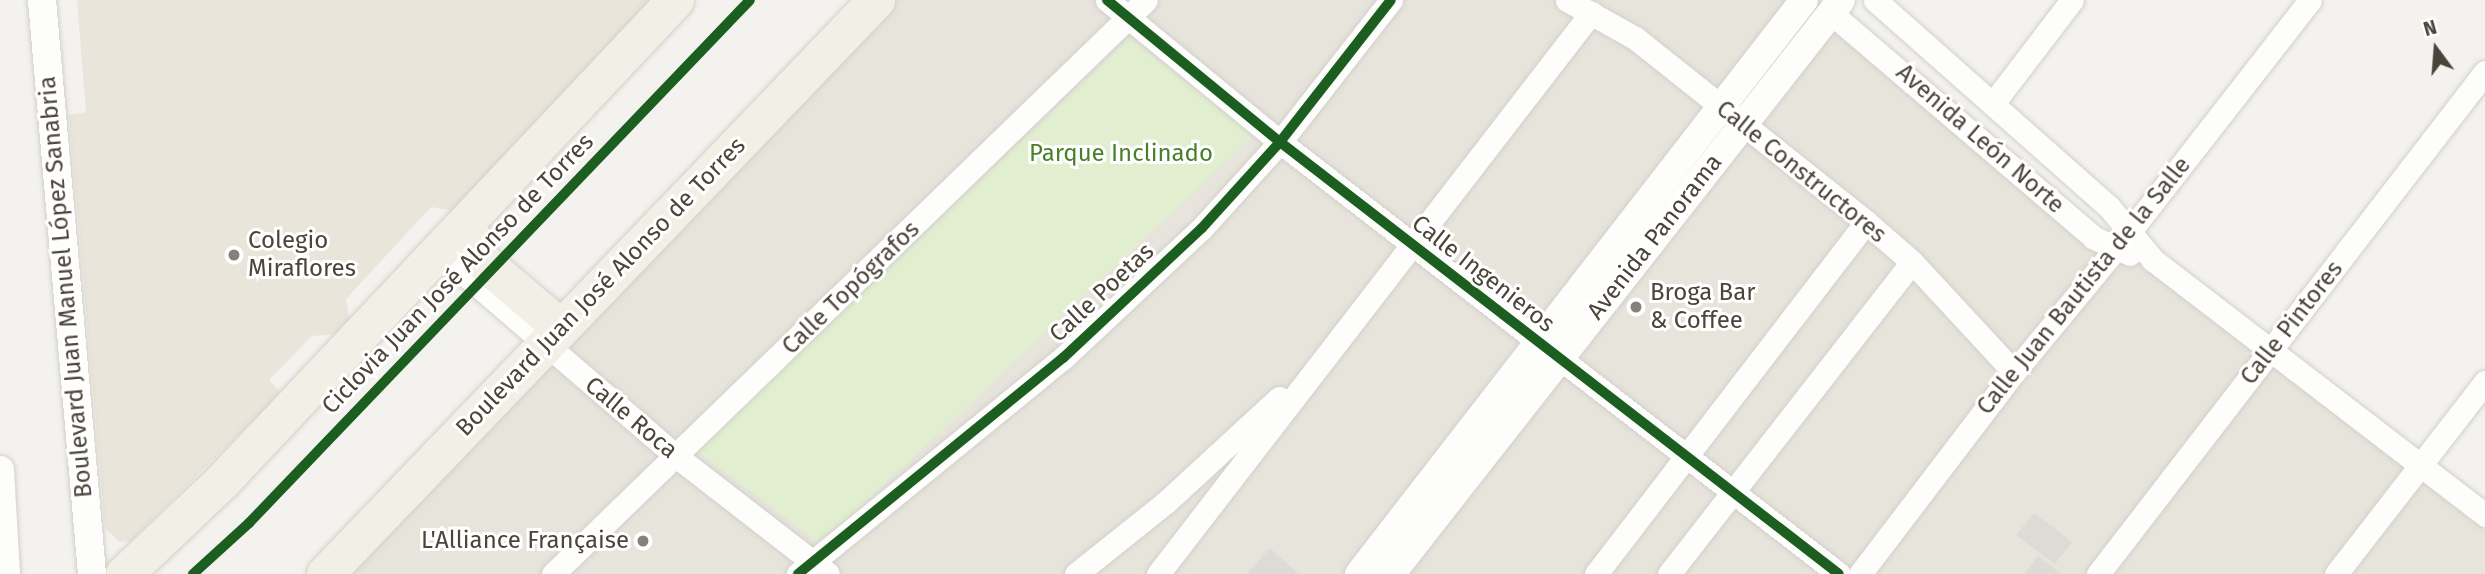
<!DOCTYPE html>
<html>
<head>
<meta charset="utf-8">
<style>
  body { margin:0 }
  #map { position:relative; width:2485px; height:574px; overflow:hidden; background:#f4f2ee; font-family:"Fira Sans",sans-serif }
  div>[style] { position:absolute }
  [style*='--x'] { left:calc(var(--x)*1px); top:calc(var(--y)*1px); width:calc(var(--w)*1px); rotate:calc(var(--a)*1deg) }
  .residential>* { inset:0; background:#e7e4dc }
  .education>* { inset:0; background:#eae5da }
  .green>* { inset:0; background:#e1eecf }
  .building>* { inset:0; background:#dedbd6 }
  .roads { filter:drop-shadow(0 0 2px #d2d0cb) drop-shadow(0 0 2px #d2d0cb) }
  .minor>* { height:23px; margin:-11.5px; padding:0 11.5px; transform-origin:11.5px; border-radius:11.5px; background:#fdfdfc }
  .tertiary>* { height:28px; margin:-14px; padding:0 14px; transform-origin:14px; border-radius:14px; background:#fdfdfc }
  .primary>* { height:37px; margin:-18.5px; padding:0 18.5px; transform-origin:18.5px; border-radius:18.5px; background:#f2efe6 }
  .cycleway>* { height:10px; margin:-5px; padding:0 5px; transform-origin:5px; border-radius:5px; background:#1b5e20 }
  .dots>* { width:19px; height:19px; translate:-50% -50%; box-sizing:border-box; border:4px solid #fff; border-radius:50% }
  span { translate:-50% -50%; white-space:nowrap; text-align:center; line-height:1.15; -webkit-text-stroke:6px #fff; paint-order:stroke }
  .street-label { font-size:24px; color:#4b4439 }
  .park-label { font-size:24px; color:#4a7f2a }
  .poi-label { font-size:24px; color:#4b4439 }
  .left { translate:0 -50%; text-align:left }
  .right { translate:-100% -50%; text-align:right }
  .north { position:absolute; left:2401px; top:14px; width:70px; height:70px; -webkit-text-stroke:5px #fff; paint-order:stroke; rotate:344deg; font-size:19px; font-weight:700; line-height:28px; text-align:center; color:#4b4439 }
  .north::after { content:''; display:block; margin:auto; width:24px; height:32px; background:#4b4439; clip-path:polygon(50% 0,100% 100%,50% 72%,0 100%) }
</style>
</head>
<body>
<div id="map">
  <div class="residential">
    <i style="clip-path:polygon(882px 0,1814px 0,2114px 250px,2153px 260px,2485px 516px,2485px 574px,327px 574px)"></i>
  </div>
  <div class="education">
    <i style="clip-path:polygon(77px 0,656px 0,455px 211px,431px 207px,346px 299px,350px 324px,339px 334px,312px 336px,269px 380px,281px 393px,131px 541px,120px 542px,105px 528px,69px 115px,86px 112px)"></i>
  </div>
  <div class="green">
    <i style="clip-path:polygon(1130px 38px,1254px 135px,821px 544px,696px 451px)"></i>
  </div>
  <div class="building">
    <i style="clip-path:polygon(2034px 513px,2072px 542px,2055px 564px,2016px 535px)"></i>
    <i style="clip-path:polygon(1270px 548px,1299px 574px,1247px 574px)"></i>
    <i style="clip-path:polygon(2038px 556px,2061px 574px,2024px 574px)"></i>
  </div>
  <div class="roads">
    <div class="minor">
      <i style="--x:1107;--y:0;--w:224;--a:39.4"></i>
      <i style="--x:1280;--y:142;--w:706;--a:37.7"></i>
      <i style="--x:1567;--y:0;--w:78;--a:29.2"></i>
      <i style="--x:1635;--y:38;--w:295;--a:38.5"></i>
      <i style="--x:1866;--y:222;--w:61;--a:41"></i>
      <i style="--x:1912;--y:262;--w:150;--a:47.2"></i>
      <i style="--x:1875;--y:0;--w:312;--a:41.5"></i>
      <i style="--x:2109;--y:207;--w:69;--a:50.3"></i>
      <i style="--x:2153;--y:260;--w:419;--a:37.5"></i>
      <i style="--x:1831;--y:13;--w:346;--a:40.5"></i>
      <i style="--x:2094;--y:238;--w:39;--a:24"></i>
      <i style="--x:1994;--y:102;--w:128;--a:-52.6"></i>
      <i style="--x:440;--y:253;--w:311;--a:40.7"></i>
      <i style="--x:676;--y:456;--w:192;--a:37.8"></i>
      <i style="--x:553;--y:574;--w:825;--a:-44.07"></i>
      <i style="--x:798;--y:574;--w:342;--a:-39.2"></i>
      <i style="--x:1063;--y:358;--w:190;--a:-43.1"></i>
      <i style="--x:1202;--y:228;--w:116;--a:-47.8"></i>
      <i style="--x:1280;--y:142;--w:180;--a:-52"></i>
      <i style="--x:1076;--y:574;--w:114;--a:-38.6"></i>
      <i style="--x:1165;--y:503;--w:155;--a:-42.6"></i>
      <i style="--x:1158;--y:574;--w:709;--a:-52.34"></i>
      <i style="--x:1596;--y:574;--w:444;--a:-52.5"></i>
      <i style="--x:1669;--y:574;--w:395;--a:-52.1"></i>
      <i style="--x:1860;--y:574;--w:254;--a:-52.7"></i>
      <i style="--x:2014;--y:372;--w:184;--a:-50.5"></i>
      <i style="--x:2131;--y:230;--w:291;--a:-52.1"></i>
      <i style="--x:2098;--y:574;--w:634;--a:-52.37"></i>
      <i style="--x:2336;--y:574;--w:243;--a:-52.2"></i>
    </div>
    <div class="tertiary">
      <i style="--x:42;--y:0;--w:576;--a:85.02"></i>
      <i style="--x:0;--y:470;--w:104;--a:86.7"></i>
      <i style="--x:1359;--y:574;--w:726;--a:-52.21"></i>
      <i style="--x:1391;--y:574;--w:729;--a:-51.9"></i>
    </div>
    <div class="primary">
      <i style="--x:467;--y:225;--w:36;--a:69"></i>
      <i style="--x:480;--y:259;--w:106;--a:40.4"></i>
      <i style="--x:124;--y:574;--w:135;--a:-43.5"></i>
      <i style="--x:222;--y:481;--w:661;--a:-46.72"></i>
      <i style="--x:325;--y:574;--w:796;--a:-46.17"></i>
    </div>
  </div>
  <div class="cycleway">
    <i style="--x:1107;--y:0;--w:224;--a:39.4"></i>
    <i style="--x:1280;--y:142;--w:706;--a:37.7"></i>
    <i style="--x:193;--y:574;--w:76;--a:-42.3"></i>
    <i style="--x:249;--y:523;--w:724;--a:-46.23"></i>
    <i style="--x:798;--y:574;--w:342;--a:-39.2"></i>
    <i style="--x:1063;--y:358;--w:190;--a:-43.1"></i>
    <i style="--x:1202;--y:228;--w:116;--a:-47.8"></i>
    <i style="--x:1280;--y:142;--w:180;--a:-52"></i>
  </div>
  <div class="dots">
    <i style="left:234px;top:255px;background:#868178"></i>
    <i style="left:1636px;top:307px;background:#868178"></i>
    <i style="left:643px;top:541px;background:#868178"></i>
  </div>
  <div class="street-label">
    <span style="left:1980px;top:139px;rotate:41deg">Avenida León Norte</span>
    <span style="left:1801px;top:172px;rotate:39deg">Calle Constructores</span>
    <span style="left:1655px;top:237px;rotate:-52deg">Avenida Panorama</span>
    <span style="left:458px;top:274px;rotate:-46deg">Ciclovia Juan José Alonso de Torres</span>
    <span style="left:1483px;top:274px;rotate:38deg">Calle Ingenieros</span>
    <span style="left:2084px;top:286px;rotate:-51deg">Calle Juan Bautista de la Salle</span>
    <span style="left:66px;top:287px;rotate:-95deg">Boulevard Juan Manuel López Sanabria</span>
    <span style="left:601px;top:287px;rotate:-46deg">Boulevard Juan José Alonso de Torres</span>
    <span style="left:851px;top:288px;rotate:-44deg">Calle Topógrafos</span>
    <span style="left:1102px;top:293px;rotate:-43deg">Calle Poetas</span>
    <span style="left:2292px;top:323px;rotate:-52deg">Calle Pintores</span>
    <span style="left:631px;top:418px;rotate:40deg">Calle Roca</span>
  </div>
  <div class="park-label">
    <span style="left:1121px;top:154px">Parque Inclinado</span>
  </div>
  <div class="poi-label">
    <span class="left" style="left:248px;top:255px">Colegio<br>Miraflores</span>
    <span class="left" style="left:1650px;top:307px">Broga Bar<br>&amp; Coffee</span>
    <span class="right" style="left:629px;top:541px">L'Alliance Française</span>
  </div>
  <div class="north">N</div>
</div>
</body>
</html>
